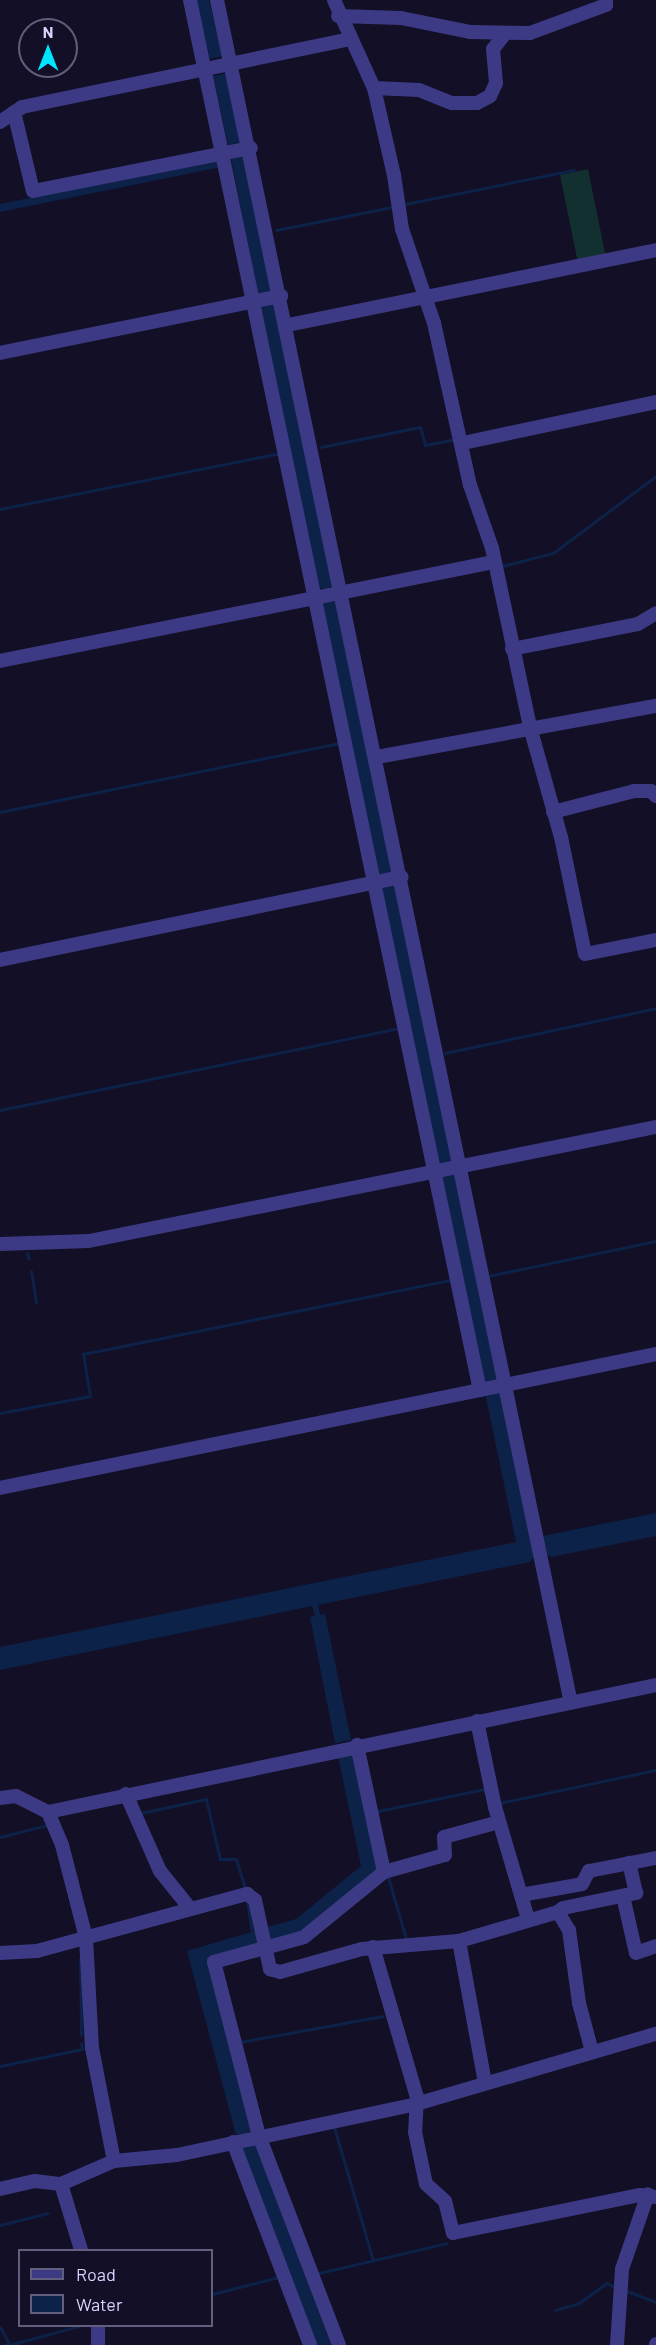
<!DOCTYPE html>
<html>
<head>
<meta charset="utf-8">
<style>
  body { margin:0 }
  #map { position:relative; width:656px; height:2345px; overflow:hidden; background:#130f26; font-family:Barlow,sans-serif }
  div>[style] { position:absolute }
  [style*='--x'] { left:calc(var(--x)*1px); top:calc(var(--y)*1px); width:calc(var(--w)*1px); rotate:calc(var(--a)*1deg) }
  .green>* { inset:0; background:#12302f }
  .water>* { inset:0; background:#0c2248 }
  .stream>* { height:3px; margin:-1.5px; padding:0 1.5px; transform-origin:1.5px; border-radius:1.5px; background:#0c2248 }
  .minor>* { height:14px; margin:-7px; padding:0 7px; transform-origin:7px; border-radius:7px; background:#3d3a85 }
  span { translate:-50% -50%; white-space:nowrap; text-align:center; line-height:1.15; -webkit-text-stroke:5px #130f26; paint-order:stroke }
  .legend { position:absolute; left:18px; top:2249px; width:195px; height:78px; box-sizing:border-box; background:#130f26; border:2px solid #625e7d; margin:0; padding:8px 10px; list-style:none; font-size:18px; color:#d9d4ff }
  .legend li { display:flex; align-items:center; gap:12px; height:30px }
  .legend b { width:30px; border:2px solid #625e7d }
  .north { position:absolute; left:18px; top:18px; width:60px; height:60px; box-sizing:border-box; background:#130f26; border:2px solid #625e7d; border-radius:50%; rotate:0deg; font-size:16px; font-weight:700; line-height:24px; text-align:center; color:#d9d4ff }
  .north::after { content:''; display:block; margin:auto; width:21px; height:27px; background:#00e5ff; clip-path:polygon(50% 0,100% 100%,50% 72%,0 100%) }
</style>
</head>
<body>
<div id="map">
  <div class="green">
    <i style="clip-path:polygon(588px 169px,606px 258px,578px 263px,560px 175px)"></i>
  </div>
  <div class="water">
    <i style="clip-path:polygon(195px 0,209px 0,222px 56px,210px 59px)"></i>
    <i style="clip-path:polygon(227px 73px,242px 142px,228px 145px,213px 76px)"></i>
    <i style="clip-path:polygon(245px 156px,273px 291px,258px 294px,231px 159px)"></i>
    <i style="clip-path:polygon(219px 159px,221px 167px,0 212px,0 204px)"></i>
    <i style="clip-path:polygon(276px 304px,333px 586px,329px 587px,332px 600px,337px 600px,534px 1557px,530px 1562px,318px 1605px,320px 1615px,325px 1614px,351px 1740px,335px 1743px,310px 1617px,315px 1616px,312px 1606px,0 1670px,0 1647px,516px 1542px,321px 603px,326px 602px,323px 588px,319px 589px,261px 307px)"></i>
    <i style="clip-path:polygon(656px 1513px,656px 1536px,551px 1557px,547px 1554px,543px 1536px)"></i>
    <i style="clip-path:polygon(354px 1753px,378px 1870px,302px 1931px,270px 1941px,267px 1927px,296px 1919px,361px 1866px,338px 1756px)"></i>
    <i style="clip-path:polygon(255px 1931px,258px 1944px,207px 1960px,251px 2131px,247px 2133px,250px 2144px,255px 2143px,331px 2345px,314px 2345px,240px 2148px,244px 2146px,241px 2134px,236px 2135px,187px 1951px)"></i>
  </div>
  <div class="stream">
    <i style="--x:405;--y:204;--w:172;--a:-11.4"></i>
    <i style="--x:276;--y:230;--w:118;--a:-11.2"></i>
    <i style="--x:321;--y:447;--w:101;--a:-11.4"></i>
    <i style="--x:420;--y:427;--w:19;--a:74"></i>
    <i style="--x:425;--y:445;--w:31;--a:-11"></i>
    <i style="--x:0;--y:509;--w:285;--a:-11.3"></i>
    <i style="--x:502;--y:566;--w:53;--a:-14.3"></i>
    <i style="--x:553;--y:553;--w:129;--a:-36.8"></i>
    <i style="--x:0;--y:812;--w:345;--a:-11.5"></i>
    <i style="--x:445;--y:1053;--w:216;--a:-12"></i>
    <i style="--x:0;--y:1110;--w:406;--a:-11.6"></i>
    <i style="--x:27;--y:1253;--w:6;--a:72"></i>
    <i style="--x:31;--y:1271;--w:32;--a:81"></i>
    <i style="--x:488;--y:1276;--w:172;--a:-11.8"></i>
    <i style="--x:0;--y:1413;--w:92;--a:-10.7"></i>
    <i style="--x:90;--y:1396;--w:43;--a:-99.5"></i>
    <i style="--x:83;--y:1354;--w:375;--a:-11.4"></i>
    <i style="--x:499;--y:1803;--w:160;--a:-11.9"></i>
    <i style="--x:378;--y:1811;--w:108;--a:-11.7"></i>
    <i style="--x:484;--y:1789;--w:5;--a:68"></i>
    <i style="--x:141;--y:1813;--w:66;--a:-12.2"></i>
    <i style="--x:206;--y:1799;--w:62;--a:76.9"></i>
    <i style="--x:220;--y:1859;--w:16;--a:0"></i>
    <i style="--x:236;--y:1859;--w:30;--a:73"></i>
    <i style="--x:0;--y:1837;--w:49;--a:-14.3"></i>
    <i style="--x:388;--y:1877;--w:65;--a:73.8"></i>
    <i style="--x:247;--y:1900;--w:32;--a:81"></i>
    <i style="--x:80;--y:1959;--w:76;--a:89.2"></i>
    <i style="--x:240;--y:2042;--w:145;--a:-10.3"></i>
    <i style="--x:0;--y:2066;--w:84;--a:-11.7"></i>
    <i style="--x:82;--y:2049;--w:6;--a:-99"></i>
    <i style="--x:334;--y:2127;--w:139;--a:73.7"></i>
    <i style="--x:0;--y:2225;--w:49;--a:-14"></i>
    <i style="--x:319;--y:2273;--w:131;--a:-13.2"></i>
    <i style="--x:627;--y:2291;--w:31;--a:21"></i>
    <i style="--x:212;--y:2294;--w:69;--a:-14.2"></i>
    <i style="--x:555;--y:2310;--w:25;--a:-16"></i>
    <i style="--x:579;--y:2303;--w:34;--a:-36"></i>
    <i style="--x:607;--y:2283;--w:9;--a:27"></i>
    <i style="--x:0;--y:2327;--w:19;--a:62"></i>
    <i style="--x:9;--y:2344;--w:4;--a:166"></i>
    <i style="--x:9;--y:2345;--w:73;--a:-15.2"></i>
  </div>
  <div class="minor">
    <i style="--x:190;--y:0;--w:1420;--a:78.22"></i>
    <i style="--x:217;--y:0;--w:1739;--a:78.26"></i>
    <i style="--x:334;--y:0;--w:97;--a:65.6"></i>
    <i style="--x:374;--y:88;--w:89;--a:77.1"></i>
    <i style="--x:394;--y:175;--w:55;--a:81.6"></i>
    <i style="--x:402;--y:229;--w:99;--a:71.2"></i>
    <i style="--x:434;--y:323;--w:166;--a:77.5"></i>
    <i style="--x:470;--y:485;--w:67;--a:70.8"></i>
    <i style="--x:492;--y:548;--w:183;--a:78"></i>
    <i style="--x:530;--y:727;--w:114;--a:74.3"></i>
    <i style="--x:561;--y:837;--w:119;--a:78.4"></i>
    <i style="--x:585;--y:954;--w:72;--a:-11.2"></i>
    <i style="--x:338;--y:16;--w:63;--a:1.8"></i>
    <i style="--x:401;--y:18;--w:70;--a:11.5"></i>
    <i style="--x:470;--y:32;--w:60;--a:1"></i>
    <i style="--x:530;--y:33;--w:81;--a:-20.2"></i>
    <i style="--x:606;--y:5;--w:5;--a:-90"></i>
    <i style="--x:374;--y:88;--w:45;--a:2.5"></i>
    <i style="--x:419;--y:90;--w:35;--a:22"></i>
    <i style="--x:452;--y:103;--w:25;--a:0"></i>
    <i style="--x:477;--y:103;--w:15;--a:-28"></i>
    <i style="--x:490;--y:96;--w:14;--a:-65"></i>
    <i style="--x:496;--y:83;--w:34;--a:-95"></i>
    <i style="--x:493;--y:49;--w:18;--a:-52"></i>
    <i style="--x:14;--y:112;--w:81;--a:76.5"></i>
    <i style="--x:33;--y:191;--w:222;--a:-11.2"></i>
    <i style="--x:0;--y:122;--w:27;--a:-34"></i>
    <i style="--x:22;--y:107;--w:336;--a:-11.7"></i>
    <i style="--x:288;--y:325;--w:376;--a:-11.5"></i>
    <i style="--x:0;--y:353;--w:287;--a:-11.5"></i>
    <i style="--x:463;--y:443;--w:197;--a:-12"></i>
    <i style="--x:512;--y:649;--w:128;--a:-11.2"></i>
    <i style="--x:638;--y:624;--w:21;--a:-31"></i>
    <i style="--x:0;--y:661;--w:504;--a:-11.33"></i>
    <i style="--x:377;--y:757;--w:284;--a:-10.4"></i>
    <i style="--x:553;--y:812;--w:84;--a:-14.5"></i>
    <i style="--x:634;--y:791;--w:17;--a:0"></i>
    <i style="--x:651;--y:791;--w:7;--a:45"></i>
    <i style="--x:0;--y:960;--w:410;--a:-11.7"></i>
    <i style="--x:0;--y:1244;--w:89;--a:-1.9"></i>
    <i style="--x:89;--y:1241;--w:578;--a:-11.37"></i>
    <i style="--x:0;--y:1488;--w:670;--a:-11.54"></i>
    <i style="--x:477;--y:1721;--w:88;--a:78.2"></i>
    <i style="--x:495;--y:1807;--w:117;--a:73.6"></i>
    <i style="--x:126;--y:1794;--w:84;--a:66.2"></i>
    <i style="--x:160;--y:1871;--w:46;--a:51.1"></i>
    <i style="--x:0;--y:1798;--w:16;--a:-7"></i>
    <i style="--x:16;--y:1796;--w:36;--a:27"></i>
    <i style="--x:48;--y:1812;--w:36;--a:67"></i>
    <i style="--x:62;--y:1845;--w:96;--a:75.5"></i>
    <i style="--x:86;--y:1938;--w:110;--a:86.9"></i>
    <i style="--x:92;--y:2048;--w:115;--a:79"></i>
    <i style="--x:48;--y:1812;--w:621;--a:-11.8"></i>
    <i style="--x:384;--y:1872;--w:63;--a:-15.6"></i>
    <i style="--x:445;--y:1855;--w:18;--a:-93"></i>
    <i style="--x:444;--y:1837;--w:57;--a:-15.3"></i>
    <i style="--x:521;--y:1895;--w:62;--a:-10.2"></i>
    <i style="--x:582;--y:1884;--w:15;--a:-62"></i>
    <i style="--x:589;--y:1871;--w:68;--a:-11"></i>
    <i style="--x:623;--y:1896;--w:58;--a:77.2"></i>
    <i style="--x:636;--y:1953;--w:21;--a:-19"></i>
    <i style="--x:558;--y:1912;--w:6;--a:-39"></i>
    <i style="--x:563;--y:1908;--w:75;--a:-11.6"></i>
    <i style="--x:636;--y:1893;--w:31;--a:-103"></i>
    <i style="--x:459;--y:1941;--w:143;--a:79.6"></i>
    <i style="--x:373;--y:1947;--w:156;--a:73.7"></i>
    <i style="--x:417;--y:2097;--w:35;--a:93"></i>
    <i style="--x:415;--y:2132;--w:53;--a:78.1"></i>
    <i style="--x:426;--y:2184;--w:25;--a:42"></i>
    <i style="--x:445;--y:2201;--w:33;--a:76"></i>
    <i style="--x:453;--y:2233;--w:191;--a:-11.5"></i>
    <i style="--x:640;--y:2195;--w:16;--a:7"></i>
    <i style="--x:0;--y:1953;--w:37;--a:-3"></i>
    <i style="--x:37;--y:1951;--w:218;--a:-15.2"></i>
    <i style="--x:247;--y:1894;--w:10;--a:37"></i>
    <i style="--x:255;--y:1900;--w:71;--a:77.7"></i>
    <i style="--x:270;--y:1969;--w:10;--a:17"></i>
    <i style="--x:280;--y:1972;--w:85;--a:-15.7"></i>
    <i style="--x:362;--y:1949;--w:97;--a:-4.7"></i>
    <i style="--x:459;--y:1941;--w:103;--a:-16.3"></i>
    <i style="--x:558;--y:1912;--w:21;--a:59"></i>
    <i style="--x:569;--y:1930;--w:74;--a:82.2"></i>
    <i style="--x:579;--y:2003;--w:51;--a:75.1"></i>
    <i style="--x:233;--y:2142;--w:217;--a:69.2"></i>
    <i style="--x:61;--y:2184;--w:58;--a:-23.5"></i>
    <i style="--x:114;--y:2161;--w:63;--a:-5.4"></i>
    <i style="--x:177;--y:2155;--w:244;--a:-12"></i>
    <i style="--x:416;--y:2104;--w:250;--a:-16.3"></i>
    <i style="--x:61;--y:2184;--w:69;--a:73.1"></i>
    <i style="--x:0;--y:2189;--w:36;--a:-13"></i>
    <i style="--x:35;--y:2181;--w:26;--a:7"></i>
    <i style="--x:98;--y:2326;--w:19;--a:90"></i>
    <i style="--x:339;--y:2345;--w:224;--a:-110.9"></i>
    <i style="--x:259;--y:2136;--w:180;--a:-104.5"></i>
    <i style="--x:214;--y:1962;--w:93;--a:-15.5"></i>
    <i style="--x:304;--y:1937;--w:103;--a:-39.1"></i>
    <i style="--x:384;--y:1872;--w:130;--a:-102"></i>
    <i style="--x:617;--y:2345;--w:76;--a:-86.2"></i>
    <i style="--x:622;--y:2269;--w:79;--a:-70.9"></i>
    <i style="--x:656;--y:2345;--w:1;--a:-90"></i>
  </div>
  <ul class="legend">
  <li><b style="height:8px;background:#3d3a85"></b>Road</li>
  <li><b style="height:16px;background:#0c2248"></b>Water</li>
  </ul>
  <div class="north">N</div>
</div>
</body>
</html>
